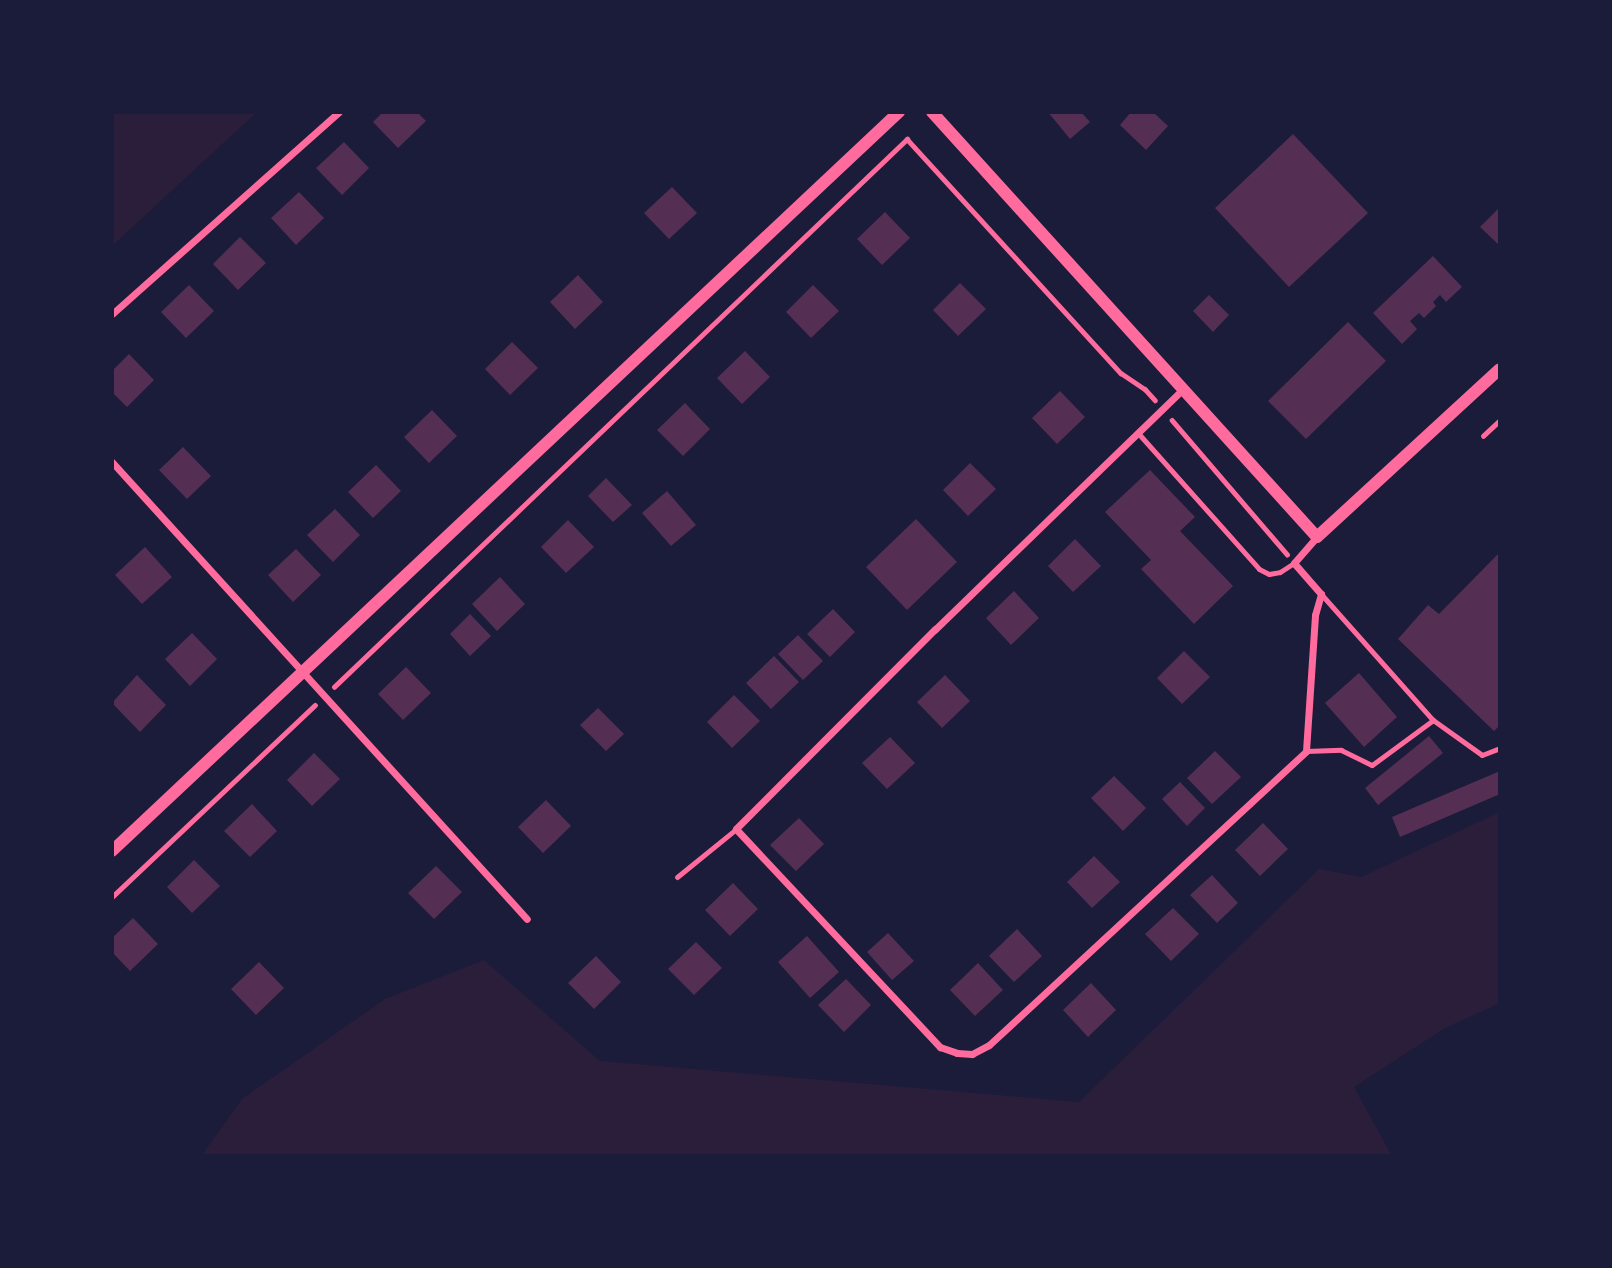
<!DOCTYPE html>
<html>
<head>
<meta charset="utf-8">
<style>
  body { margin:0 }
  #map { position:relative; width:1612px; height:1268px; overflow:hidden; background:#1b1b3a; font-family:"Fira Sans Condensed",sans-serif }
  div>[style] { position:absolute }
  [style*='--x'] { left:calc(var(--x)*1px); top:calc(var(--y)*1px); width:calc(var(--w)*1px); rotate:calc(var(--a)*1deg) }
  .green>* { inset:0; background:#2a1e3b }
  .building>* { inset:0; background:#542f53 }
  .path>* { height:4.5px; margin:-2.25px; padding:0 2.25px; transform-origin:2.25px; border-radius:2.25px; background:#ff6b9d }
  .service>* { height:5px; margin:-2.5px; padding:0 2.5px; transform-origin:2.5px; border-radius:2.5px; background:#ff6b9d }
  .minor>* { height:7px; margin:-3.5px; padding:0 3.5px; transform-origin:3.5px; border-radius:3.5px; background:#ff6b9d }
  .tertiary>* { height:12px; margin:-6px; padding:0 6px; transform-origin:6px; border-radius:6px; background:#ff6b9d }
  span { translate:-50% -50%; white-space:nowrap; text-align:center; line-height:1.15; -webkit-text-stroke:5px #1b1b3a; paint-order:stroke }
  .frame { position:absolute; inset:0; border:114px solid #1b1b3a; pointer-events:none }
</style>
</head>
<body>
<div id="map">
  <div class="green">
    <i style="clip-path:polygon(112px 112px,257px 112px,112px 246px)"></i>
    <i style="clip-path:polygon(1500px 812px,1500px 1003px,1445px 1028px,1354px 1087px,1392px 1156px,201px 1156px,242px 1099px,385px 999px,484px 960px,600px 1061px,1079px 1102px,1319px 869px,1361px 877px)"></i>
  </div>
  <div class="building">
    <i style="clip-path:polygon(383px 112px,417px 112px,426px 121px,398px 148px,373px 122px)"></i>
    <i style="clip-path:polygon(1048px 112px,1081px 112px,1090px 122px,1070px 139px)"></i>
    <i style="clip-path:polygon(1131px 112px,1153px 112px,1168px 126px,1146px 150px,1120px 125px)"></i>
    <i style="clip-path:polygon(1293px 134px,1368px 213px,1289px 287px,1215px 208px)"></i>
    <i style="clip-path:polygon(344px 142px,369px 168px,342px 195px,316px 168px)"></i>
    <i style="clip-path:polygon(672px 187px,697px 213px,669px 239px,644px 213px)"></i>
    <i style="clip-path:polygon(299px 192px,324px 218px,296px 245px,271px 218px)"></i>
    <i style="clip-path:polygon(1500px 207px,1500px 246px,1480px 227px)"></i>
    <i style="clip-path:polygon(885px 212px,910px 238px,882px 265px,857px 239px)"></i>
    <i style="clip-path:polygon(240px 237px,266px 263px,238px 290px,213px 264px)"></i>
    <i style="clip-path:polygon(1433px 256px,1462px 287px,1446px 302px,1440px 295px,1433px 302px,1436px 306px,1424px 318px,1419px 313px,1410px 321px,1417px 329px,1402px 344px,1373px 313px)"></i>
    <i style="clip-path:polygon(578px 275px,603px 302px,575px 329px,550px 302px)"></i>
    <i style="clip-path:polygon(960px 283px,986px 309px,958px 336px,933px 310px)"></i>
    <i style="clip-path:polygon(189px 285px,214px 311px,186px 338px,161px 312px)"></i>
    <i style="clip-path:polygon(813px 285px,839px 311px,811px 338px,786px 312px)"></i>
    <i style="clip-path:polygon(1209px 295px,1229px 315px,1213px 332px,1193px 311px)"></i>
    <i style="clip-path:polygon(1348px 322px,1386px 361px,1306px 439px,1268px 401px)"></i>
    <i style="clip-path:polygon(512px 342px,538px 368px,510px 395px,485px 369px)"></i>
    <i style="clip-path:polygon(745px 351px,770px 377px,742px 404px,717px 378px)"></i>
    <i style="clip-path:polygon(129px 354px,154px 380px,127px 407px,112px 392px,112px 371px)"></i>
    <i style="clip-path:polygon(1060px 391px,1085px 417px,1057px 444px,1032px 418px)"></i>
    <i style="clip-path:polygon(685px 403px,710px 429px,683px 456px,657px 430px)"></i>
    <i style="clip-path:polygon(432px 410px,457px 436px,429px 463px,404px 437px)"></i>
    <i style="clip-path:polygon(183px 447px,211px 476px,187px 499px,159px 470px)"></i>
    <i style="clip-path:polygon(970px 463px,996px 489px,968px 516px,943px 490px)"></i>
    <i style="clip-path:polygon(376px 465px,401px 491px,373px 518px,348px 492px)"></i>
    <i style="clip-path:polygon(1150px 470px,1195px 517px,1180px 531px,1233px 586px,1194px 624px,1141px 569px,1151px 560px,1105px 512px)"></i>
    <i style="clip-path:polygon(606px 478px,632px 505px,613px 522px,588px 496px)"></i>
    <i style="clip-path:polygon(667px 491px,696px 525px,671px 546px,642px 513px)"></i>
    <i style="clip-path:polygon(335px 509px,360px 535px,333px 562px,307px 535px)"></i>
    <i style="clip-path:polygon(916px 519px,957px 562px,907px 610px,866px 567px)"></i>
    <i style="clip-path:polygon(568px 520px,594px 547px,566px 573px,541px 547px)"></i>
    <i style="clip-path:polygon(1075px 539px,1101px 566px,1073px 592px,1048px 566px)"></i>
    <i style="clip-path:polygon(145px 547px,172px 577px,142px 604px,115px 575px)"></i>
    <i style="clip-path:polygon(296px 549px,321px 575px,293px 602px,268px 575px)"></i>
    <i style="clip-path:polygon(1500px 552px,1500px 725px,1494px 731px,1398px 639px,1428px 605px,1439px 614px)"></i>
    <i style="clip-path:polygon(500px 577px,525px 604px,497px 631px,472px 604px)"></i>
    <i style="clip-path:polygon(1014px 591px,1039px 618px,1011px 645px,986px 618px)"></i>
    <i style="clip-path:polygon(833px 609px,855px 632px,830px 657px,807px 634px)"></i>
    <i style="clip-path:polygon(470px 614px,491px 636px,470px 656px,450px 634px)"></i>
    <i style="clip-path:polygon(192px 633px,217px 659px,190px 686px,165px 659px)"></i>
    <i style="clip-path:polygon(798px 635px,823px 661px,803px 680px,778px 654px)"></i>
    <i style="clip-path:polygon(1184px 651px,1210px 677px,1182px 704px,1157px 678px)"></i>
    <i style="clip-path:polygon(774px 656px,799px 682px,771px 709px,746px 683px)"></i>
    <i style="clip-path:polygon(406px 667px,431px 693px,403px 720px,378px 694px)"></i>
    <i style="clip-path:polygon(1359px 673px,1397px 717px,1364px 747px,1325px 703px)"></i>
    <i style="clip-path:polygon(137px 675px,166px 705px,140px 732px,112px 703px)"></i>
    <i style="clip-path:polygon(945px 675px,970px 701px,942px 728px,917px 702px)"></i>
    <i style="clip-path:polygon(734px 695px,760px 721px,732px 748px,707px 722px)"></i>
    <i style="clip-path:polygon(598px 708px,624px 734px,606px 751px,580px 725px)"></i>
    <i style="clip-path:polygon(1429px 736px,1443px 753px,1378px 805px,1365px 788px)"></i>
    <i style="clip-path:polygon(890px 737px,915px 763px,887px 789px,862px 763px)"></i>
    <i style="clip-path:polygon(1215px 751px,1241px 777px,1212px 804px,1187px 778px)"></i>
    <i style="clip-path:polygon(314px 753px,340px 779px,312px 806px,287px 780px)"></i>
    <i style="clip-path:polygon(1500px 771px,1500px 794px,1400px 837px,1392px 817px)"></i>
    <i style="clip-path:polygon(1114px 776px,1146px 808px,1123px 831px,1091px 798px)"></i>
    <i style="clip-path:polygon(1180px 782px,1205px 808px,1187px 826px,1162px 799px)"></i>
    <i style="clip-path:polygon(546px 800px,571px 826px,543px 853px,518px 827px)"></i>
    <i style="clip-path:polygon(252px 804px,277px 831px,250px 857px,224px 831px)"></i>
    <i style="clip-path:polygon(799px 818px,824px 844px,796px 871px,770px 845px)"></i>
    <i style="clip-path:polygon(1263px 823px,1288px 849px,1260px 876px,1235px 850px)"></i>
    <i style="clip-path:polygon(1094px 856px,1120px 882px,1092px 908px,1067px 882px)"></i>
    <i style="clip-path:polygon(194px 860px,220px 886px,192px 913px,167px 887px)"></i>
    <i style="clip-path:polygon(436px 866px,462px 892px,434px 919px,408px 893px)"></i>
    <i style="clip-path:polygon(1212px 875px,1238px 903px,1217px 923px,1190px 895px)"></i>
    <i style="clip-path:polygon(733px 883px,758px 909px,730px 936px,705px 910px)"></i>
    <i style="clip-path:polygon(1173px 908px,1199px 934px,1171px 961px,1145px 934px)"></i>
    <i style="clip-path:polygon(133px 918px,158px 944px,130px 971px,112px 952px,112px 938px)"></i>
    <i style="clip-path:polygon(1017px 929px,1042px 956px,1014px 982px,989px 956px)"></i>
    <i style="clip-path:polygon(888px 933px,914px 961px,892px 980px,867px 952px)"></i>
    <i style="clip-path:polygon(807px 936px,839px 972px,810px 998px,778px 962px)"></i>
    <i style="clip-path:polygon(696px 942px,722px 968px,694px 995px,668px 969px)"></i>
    <i style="clip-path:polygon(596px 956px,621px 982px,594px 1009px,568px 983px)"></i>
    <i style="clip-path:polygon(259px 962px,284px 988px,256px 1015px,231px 989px)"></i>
    <i style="clip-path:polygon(978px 963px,1003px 990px,975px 1016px,950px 990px)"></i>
    <i style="clip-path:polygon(846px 979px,871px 1005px,844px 1032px,818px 1005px)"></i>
    <i style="clip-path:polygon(1091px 983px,1116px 1010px,1088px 1037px,1063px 1010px)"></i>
  </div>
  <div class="path">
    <i style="--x:1172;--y:420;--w:177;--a:49.4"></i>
    <i style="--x:1483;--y:436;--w:23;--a:-43"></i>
    <i style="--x:334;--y:687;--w:793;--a:-43.72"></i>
    <i style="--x:907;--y:139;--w:317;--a:47.6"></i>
    <i style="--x:1121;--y:373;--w:29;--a:34"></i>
    <i style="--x:1145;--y:389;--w:15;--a:48"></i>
    <i style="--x:112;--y:897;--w:279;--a:-43.4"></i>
  </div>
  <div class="service">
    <i style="--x:1138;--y:433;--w:182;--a:48.3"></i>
    <i style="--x:1259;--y:569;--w:11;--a:27"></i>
    <i style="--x:1269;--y:574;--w:11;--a:-10"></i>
    <i style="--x:1280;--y:572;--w:17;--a:-33"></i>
    <i style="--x:1321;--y:594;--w:169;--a:48.4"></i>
    <i style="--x:1306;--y:751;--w:35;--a:-2"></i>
    <i style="--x:1341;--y:750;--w:34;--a:26"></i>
    <i style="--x:1372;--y:765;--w:76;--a:-36.4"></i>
    <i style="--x:1433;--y:720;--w:60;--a:35.5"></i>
    <i style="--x:1482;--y:755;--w:19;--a:-21"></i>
    <i style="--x:677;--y:877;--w:76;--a:-39.1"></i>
  </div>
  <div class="minor">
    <i style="--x:112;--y:314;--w:304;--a:-41.7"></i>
    <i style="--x:1182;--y:390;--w:344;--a:135.9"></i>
    <i style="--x:935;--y:629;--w:282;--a:134.9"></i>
    <i style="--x:736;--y:829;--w:299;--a:46.9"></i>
    <i style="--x:940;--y:1047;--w:18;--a:19"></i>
    <i style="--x:957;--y:1053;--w:15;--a:4"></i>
    <i style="--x:972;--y:1054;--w:19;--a:-28"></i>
    <i style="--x:989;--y:1045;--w:432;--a:-42.8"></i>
    <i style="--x:1306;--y:751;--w:136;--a:-86.2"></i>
    <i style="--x:1315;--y:615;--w:22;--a:-74"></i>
    <i style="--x:1321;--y:594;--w:41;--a:-131.1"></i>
    <i style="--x:1294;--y:563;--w:35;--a:-49"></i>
    <i style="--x:112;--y:462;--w:617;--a:47.76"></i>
  </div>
  <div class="tertiary">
    <i style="--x:932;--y:112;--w:573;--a:47.83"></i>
    <i style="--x:1317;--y:537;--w:248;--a:-42.6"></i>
    <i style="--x:112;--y:851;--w:1080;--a:-43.2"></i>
  </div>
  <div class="frame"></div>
</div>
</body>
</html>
